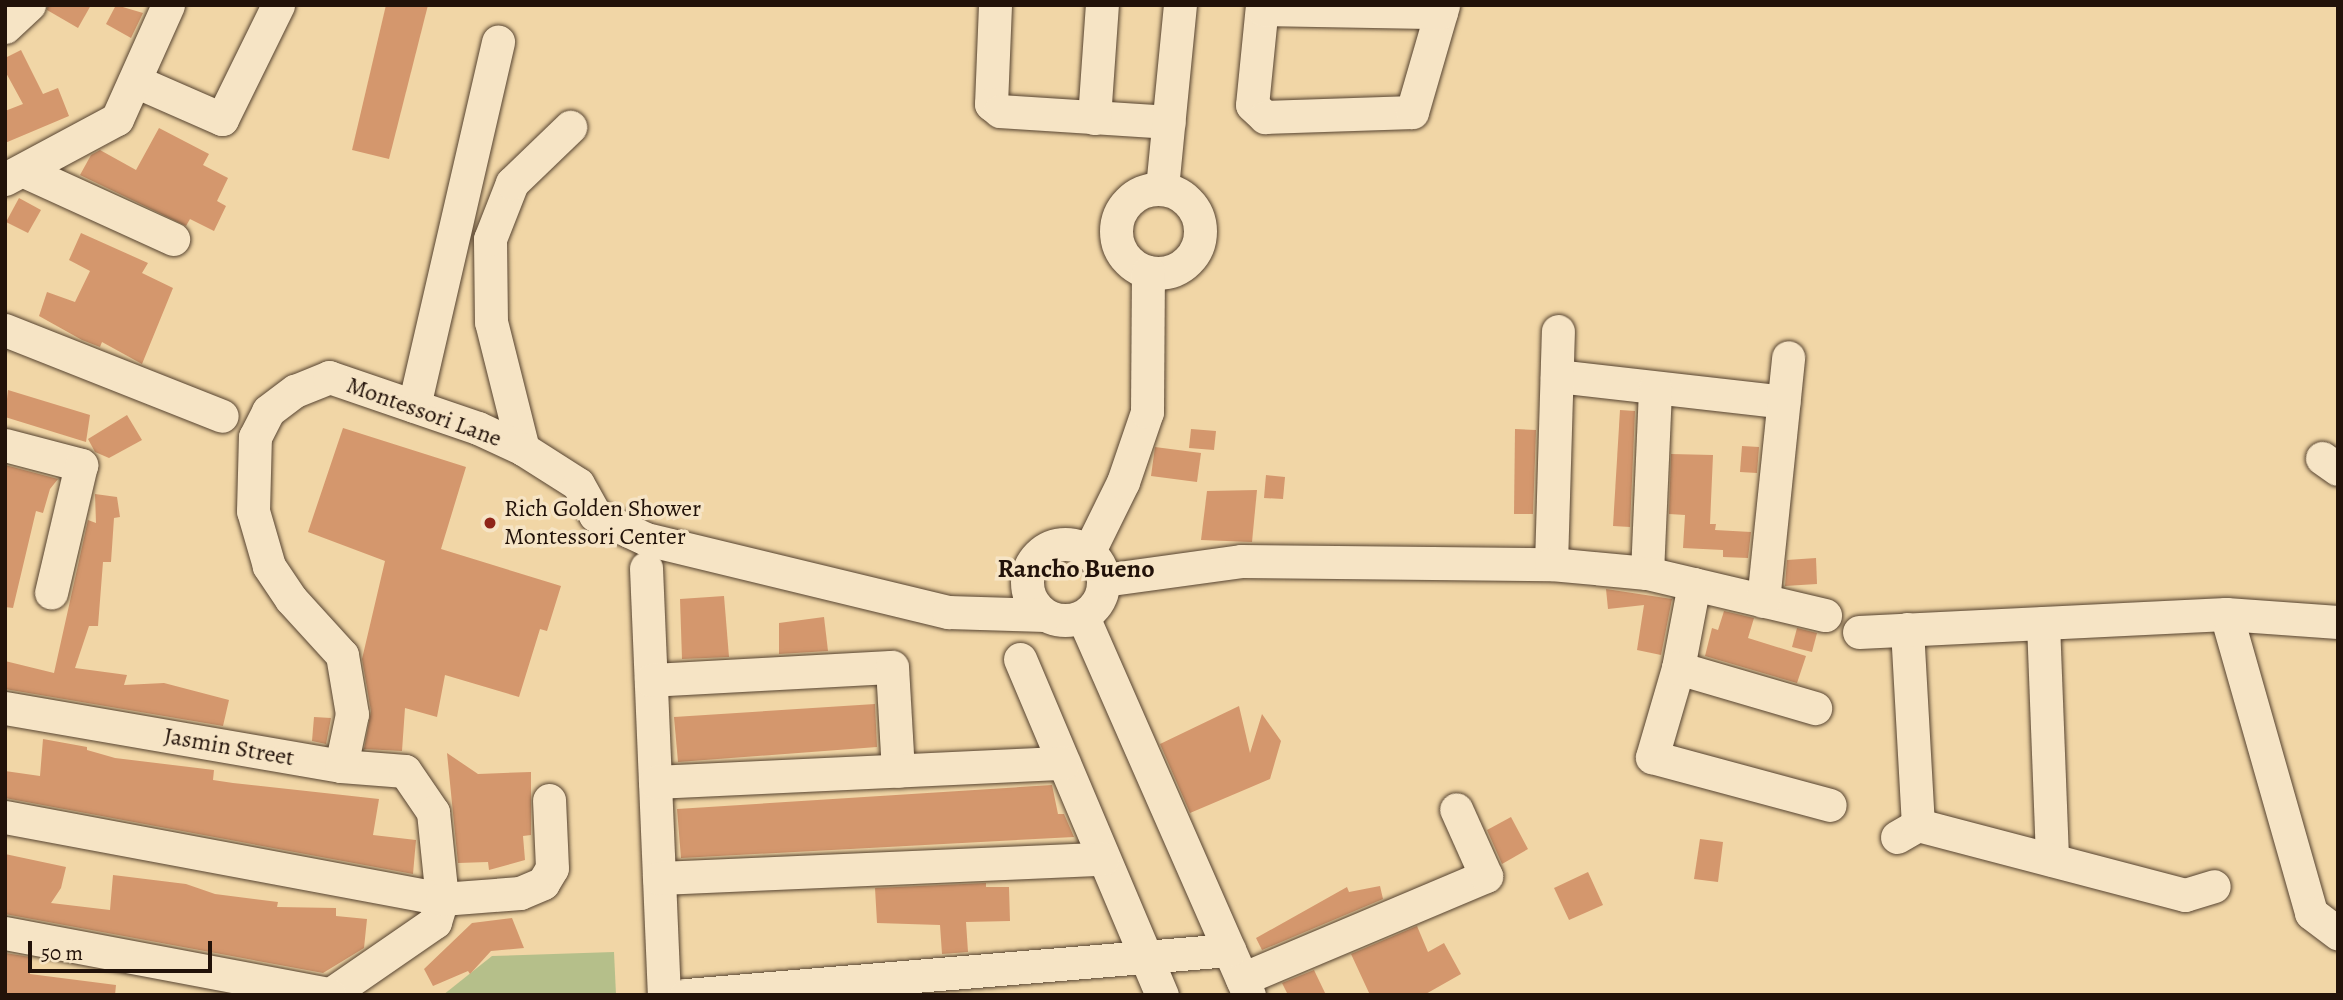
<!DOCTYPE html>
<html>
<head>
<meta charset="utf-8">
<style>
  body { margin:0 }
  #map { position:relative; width:2343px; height:1000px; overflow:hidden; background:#f1d6a6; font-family:Alegreya,serif }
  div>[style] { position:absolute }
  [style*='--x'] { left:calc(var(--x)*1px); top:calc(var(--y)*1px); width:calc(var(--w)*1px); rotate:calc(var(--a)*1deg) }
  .green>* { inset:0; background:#b5bf8a }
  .building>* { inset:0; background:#d4976d }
  .roads { filter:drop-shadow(0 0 2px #564330) drop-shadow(0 0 2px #564330) }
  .minor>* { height:33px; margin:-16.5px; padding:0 16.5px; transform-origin:16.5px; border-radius:16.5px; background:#f6e4c5 }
  .minor>.ring { margin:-16.5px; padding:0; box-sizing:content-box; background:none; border:33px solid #f6e4c5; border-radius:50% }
  .dots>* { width:19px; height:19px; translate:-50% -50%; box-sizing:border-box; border:4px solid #f6e4c5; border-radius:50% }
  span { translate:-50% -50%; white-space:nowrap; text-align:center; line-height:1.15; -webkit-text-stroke:7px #f6e4c5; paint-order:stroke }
  .street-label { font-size:24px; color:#221209 }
  .poi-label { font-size:24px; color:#221209 }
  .left { translate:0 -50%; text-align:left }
  .neighbourhood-label { font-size:26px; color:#221209; font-weight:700 }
  .frame { position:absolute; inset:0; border:7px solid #221209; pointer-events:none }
  .scale { position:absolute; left:28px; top:941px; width:184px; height:32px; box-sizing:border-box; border:4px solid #221209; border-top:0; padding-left:9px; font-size:21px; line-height:24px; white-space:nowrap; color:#221209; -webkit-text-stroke:5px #f6e4c5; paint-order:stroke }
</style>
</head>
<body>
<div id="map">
  <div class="green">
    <i style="clip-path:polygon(614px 952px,616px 995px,443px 995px,492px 956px)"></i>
  </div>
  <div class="building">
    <i style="clip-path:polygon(48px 5px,91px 5px,78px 28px,47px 10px)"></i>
    <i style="clip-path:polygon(116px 5px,143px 13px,131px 38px,106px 24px)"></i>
    <i style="clip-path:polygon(386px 5px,428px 5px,389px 159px,352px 150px)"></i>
    <i style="clip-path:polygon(21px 50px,43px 94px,58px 88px,69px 116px,5px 143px,5px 111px,23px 104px,5px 71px,5px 58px)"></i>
    <i style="clip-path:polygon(159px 128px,209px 154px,203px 165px,228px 178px,217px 201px,226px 206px,214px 231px,190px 219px,186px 226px,80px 175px,91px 155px,100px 150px,136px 170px)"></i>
    <i style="clip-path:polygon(19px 198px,41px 210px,28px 233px,6px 222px)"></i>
    <i style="clip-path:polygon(81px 233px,148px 263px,142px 273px,173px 288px,142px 364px,102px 342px,100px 347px,82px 340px,39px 316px,47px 292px,75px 302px,90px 271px,69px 260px)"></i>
    <i style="clip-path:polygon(8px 390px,90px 415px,86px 442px,5px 417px)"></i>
    <i style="clip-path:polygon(1620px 410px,1635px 411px,1630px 527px,1613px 526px)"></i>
    <i style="clip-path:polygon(127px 415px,142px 440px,109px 458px,95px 452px,88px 439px)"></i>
    <i style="clip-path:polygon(343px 428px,466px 467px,441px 549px,561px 586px,547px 631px,540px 629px,519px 697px,445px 675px,437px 717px,405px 708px,402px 751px,364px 749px,371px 711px,362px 659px,385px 561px,308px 532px)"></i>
    <i style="clip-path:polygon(1191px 429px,1216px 431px,1214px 450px,1189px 448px)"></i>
    <i style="clip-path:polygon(1515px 429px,1536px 430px,1533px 514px,1514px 514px)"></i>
    <i style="clip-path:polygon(1742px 446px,1759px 447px,1757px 473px,1740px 472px)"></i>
    <i style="clip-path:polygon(1155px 447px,1201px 453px,1197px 482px,1151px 476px)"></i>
    <i style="clip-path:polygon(1671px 454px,1713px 455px,1710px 524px,1716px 524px,1715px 530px,1751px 532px,1748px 558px,1723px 557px,1723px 550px,1683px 548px,1685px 515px,1669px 514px)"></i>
    <i style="clip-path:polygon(5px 465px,58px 479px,50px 489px,43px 513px,36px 511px,13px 608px,5px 607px)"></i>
    <i style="clip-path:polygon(1266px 475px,1285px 477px,1283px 499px,1264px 498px)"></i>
    <i style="clip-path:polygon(1257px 490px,1252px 542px,1201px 540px,1207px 491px)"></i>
    <i style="clip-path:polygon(95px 494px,117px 497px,120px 517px,114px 518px,111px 562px,103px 562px,98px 626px,89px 626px,75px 668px,127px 675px,124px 685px,164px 683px,229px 700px,223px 726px,5px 689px,5px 661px,54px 673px,88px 520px,96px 523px)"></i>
    <i style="clip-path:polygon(1816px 558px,1817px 584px,1785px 586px,1787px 560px)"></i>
    <i style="clip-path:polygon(1606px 589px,1672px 599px,1661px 655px,1637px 650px,1644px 605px,1608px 609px)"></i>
    <i style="clip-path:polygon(724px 596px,729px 657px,682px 659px,680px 599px)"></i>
    <i style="clip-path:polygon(1724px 611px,1754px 618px,1748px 638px,1806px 656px,1797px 683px,1705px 656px,1712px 628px,1718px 630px)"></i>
    <i style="clip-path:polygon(824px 617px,828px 651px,779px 654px,779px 623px)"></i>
    <i style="clip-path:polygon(1797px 628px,1817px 633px,1812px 652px,1792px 647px)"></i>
    <i style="clip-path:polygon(875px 704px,877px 747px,678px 762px,674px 717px)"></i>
    <i style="clip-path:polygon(1239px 706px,1250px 753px,1262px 714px,1281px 741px,1270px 779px,1190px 813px,1160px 744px)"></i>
    <i style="clip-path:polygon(314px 717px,331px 718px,326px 744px,312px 741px)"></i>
    <i style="clip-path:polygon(43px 739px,87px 747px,87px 750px,115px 758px,214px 770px,213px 780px,233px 783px,379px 799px,373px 835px,416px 840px,413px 874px,5px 798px,5px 771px,40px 776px)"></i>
    <i style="clip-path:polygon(447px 753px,478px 774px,531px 772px,531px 835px,523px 836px,525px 860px,489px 870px,488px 862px,458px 863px)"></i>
    <i style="clip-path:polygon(1052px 785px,1058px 814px,1064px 814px,1074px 837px,681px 858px,677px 809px)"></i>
    <i style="clip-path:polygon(1511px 817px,1528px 849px,1502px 864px,1487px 830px)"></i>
    <i style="clip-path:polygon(1700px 839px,1723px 842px,1718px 882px,1694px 879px)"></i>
    <i style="clip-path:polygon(5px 854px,66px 867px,61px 888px,51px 903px,110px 910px,113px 875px,186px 884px,215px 894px,278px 902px,277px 907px,336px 908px,336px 916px,367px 919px,364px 948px,323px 973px,5px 914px)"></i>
    <i style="clip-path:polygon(1588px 872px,1603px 905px,1569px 920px,1554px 888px)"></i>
    <i style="clip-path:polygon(986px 883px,986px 887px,1009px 887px,1010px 921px,966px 922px,968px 952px,942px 954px,940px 925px,877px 923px,875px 888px)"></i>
    <i style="clip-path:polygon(1380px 886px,1383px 899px,1262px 950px,1256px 938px,1347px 887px,1349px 892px)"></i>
    <i style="clip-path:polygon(512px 918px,524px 948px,491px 951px,470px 974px,468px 971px,433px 986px,424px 969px,472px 923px)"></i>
    <i style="clip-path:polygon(1417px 926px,1428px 952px,1444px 943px,1461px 974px,1424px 995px,1370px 995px,1351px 954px)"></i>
    <i style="clip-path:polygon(5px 953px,30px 957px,30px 974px,116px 985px,115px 995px,5px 995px)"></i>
    <i style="clip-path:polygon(1314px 970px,1326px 995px,1288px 995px,1282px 983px)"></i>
  </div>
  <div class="roads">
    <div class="minor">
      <i style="--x:995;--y:5;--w:99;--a:92.3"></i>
      <i style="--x:991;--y:104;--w:11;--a:38"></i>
      <i style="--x:1000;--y:111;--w:169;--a:3.7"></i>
      <i style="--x:1262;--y:5;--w:100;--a:95.7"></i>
      <i style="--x:1252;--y:105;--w:18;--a:43"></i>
      <i style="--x:1265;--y:117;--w:147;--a:-1.9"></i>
      <i style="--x:1412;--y:112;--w:111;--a:-73.8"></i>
      <i style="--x:1262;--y:9;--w:179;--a:1"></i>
      <i style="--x:5;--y:27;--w:33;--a:-43"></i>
      <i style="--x:135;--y:81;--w:95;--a:23.6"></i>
      <i style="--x:222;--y:119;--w:127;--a:-63.8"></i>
      <i style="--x:1094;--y:118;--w:113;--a:-86"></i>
      <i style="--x:24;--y:171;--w:164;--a:24.5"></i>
      <i style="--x:5;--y:179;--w:127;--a:-28.2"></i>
      <i style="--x:117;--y:119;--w:125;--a:-65.9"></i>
      <i style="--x:1162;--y:188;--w:184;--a:-84.4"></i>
      <i class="ring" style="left:1116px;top:189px;width:51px;height:51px"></i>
      <i style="--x:5;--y:330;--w:233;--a:21.6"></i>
      <i style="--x:1557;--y:376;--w:228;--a:6.5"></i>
      <i style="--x:414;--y:406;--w:374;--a:-77"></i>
      <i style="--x:5;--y:445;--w:79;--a:14.7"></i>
      <i style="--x:81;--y:465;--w:131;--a:103.2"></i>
      <i style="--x:523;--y:449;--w:131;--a:-104.1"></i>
      <i style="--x:491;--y:322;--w:83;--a:-90.7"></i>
      <i style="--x:490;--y:239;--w:60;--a:-68.6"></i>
      <i style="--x:512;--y:183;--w:81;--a:-44"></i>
      <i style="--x:2322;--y:458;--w:19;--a:35"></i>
      <i class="ring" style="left:1027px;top:544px;width:43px;height:43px"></i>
      <i style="--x:1089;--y:551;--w:77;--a:-63.8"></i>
      <i style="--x:1123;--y:482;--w:74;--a:-71.1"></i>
      <i style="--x:1147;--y:412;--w:140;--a:-89.6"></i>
      <i style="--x:1551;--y:564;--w:233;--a:-88.3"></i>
      <i style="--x:646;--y:568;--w:427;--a:87.6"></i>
      <i style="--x:1647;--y:573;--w:185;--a:-87.5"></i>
      <i style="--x:1104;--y:580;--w:138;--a:-7.9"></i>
      <i style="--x:1241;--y:561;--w:310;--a:0.6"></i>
      <i style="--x:1551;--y:564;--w:96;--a:5.4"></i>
      <i style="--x:1647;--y:573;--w:183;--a:13.3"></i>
      <i style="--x:1694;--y:584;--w:86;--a:100.8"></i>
      <i style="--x:1678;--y:668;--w:93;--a:106.3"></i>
      <i style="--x:1652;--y:757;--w:184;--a:15.1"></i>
      <i style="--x:1763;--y:601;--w:245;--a:-84.1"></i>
      <i style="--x:2226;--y:614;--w:311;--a:74.1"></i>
      <i style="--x:2311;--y:913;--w:34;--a:37"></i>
      <i style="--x:1083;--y:617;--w:413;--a:66.3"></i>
      <i style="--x:2043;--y:623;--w:237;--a:87.8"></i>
      <i style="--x:1907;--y:629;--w:196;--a:86.8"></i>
      <i style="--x:1859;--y:632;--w:367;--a:-2.8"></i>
      <i style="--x:2226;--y:614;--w:112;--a:4.1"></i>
      <i style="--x:1020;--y:659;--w:365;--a:67.1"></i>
      <i style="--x:1678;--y:668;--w:143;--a:16.3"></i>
      <i style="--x:651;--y:680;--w:241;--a:-3.1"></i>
      <i style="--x:892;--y:667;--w:104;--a:86.7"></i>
      <i style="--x:5;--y:708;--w:341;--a:9.8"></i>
      <i style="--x:341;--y:766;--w:64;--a:4.5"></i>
      <i style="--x:405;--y:771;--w:50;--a:55.7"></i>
      <i style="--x:433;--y:812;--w:87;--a:84.1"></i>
      <i style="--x:442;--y:899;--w:24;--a:107"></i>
      <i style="--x:435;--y:922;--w:129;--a:145.4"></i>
      <i style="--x:341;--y:766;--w:53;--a:-78.1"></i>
      <i style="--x:352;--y:714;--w:60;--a:-99.6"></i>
      <i style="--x:342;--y:655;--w:76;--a:-132.3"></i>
      <i style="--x:291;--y:599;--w:40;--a:-124"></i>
      <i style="--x:269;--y:566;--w:57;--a:-106.2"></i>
      <i style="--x:253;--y:511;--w:74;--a:-88.5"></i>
      <i style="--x:255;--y:437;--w:29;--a:-63"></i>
      <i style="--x:268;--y:411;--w:34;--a:-37"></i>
      <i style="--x:295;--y:391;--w:37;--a:-22"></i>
      <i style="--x:329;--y:377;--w:157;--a:18.9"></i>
      <i style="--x:478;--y:428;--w:50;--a:25"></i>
      <i style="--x:523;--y:449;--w:65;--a:32.5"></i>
      <i style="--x:578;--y:484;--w:35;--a:61"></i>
      <i style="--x:595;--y:515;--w:56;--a:25.2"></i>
      <i style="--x:646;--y:539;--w:311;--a:13.6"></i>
      <i style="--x:948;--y:612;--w:97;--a:1.8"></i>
      <i style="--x:655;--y:782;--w:409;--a:-2.7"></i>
      <i style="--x:5;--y:817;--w:445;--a:10.6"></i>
      <i style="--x:442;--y:899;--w:78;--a:-4.4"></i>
      <i style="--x:520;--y:893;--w:25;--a:-23"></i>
      <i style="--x:543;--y:883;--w:17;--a:-59"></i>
      <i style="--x:552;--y:868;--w:68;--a:-92.5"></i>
      <i style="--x:1897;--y:837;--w:24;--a:-30"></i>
      <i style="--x:1918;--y:825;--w:276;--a:14.7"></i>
      <i style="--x:2185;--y:895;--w:30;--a:-17"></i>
      <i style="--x:659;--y:878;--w:444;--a:-2.5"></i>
      <i style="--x:5;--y:933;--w:330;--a:10.7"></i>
      <i style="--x:1242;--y:979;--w:265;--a:-22.9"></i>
      <i style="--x:1486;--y:876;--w:73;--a:-114.1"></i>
      <i style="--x:686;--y:995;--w:545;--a:-4.74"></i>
    </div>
  </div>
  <div class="dots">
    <i style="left:490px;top:523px;background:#8f2418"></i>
  </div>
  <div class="street-label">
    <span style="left:424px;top:412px;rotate:20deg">Montessori Lane</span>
    <span style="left:229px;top:747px;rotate:10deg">Jasmin Street</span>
  </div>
  <div class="poi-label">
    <span class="left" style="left:504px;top:523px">Rich Golden Shower<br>Montessori Center</span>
  </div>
  <div class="neighbourhood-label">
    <span style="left:1076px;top:569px">Rancho Bueno</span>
  </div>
  <div class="frame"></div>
  <div class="scale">50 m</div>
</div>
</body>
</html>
